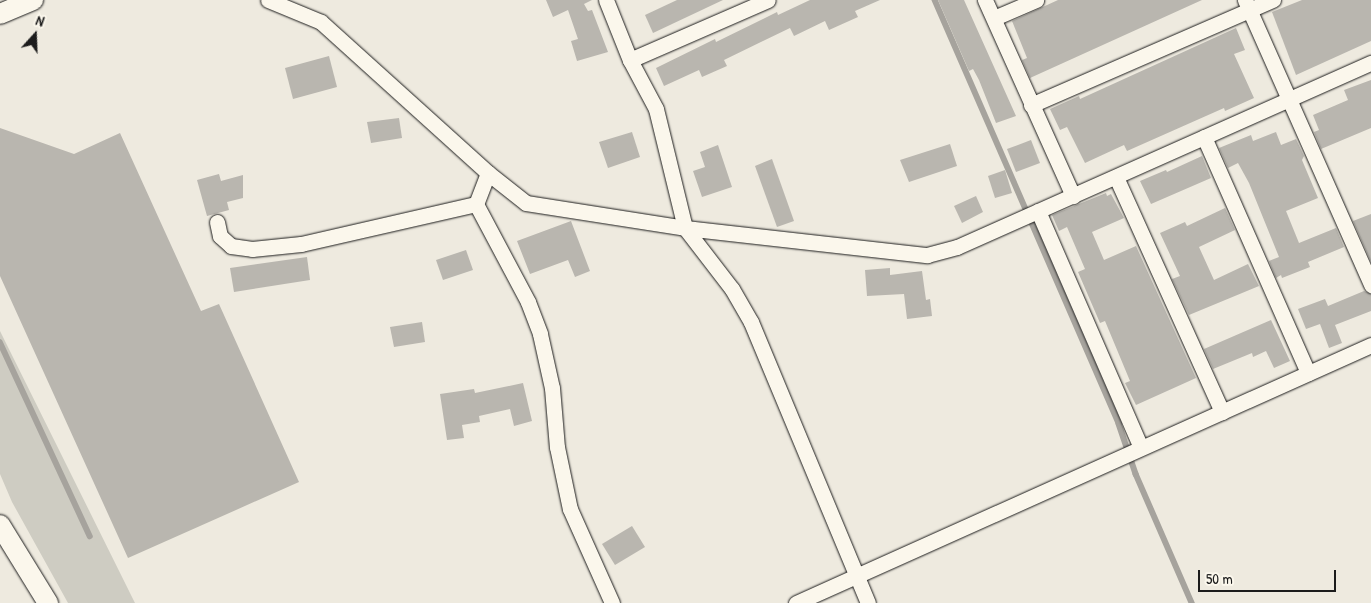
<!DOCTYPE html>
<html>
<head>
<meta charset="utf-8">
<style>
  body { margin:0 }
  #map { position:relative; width:1371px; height:603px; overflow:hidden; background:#eeeadf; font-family:"Patrick Hand",sans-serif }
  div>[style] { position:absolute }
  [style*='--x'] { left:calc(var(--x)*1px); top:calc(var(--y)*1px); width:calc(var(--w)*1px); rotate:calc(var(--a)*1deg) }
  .green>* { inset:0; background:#ceccc2 }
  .stream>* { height:5.5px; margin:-2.75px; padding:0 2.75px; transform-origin:2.75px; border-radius:2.75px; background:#a6a39d }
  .building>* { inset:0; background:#b9b6af }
  .roads { filter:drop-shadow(0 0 1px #1c1c1c) drop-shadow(0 0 1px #1c1c1c) }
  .street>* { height:15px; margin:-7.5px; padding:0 7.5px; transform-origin:7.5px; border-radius:7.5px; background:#fbf7ec }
  .secondary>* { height:20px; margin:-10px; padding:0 10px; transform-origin:10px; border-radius:10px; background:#fbf7ec }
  span { translate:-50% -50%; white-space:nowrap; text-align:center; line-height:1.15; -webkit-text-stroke:5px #fbf7ec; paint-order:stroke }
  .north { position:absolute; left:10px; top:10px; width:50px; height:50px; -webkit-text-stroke:4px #fbf7ec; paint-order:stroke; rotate:20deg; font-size:14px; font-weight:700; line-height:20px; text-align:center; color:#1c1c1c }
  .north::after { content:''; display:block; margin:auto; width:18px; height:22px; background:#1c1c1c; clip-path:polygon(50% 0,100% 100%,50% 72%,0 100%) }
  .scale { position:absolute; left:1198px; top:570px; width:138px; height:22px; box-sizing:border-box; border:2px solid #1c1c1c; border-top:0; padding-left:6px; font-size:15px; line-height:18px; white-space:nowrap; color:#1c1c1c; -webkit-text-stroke:4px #fbf7ec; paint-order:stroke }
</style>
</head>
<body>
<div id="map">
  <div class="green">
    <i style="clip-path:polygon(0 331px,130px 593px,135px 603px,68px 603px,12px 502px,0 474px)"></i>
  </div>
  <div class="stream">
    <i style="--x:935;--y:0;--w:462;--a:66.5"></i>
    <i style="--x:1119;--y:424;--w:53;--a:71.2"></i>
    <i style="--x:1136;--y:474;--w:141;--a:66.5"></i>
    <i style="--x:0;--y:342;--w:214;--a:65.1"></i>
  </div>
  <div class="building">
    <i style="clip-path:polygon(546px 0,592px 0,584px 4px,588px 11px,592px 10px,608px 52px,577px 61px,571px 41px,578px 39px,568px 10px,553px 17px)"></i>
    <i style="clip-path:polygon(677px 0,723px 0,653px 33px,645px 15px)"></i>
    <i style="clip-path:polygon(810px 0,880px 0,855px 11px,858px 17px,829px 30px,825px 21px,794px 36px,790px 28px,724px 60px,727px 66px,702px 77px,699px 70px,664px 86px,656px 68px,715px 39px,716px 42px,777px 12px,778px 15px)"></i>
    <i style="clip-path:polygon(938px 0,964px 0,1016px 116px,996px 123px,979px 80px,973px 69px,969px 71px)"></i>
    <i style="clip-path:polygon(1058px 0,1202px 0,1030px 78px,1022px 60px,1027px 58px,1012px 21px)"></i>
    <i style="clip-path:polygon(1302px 0,1371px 0,1371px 41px,1296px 75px,1272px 12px)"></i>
    <i style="clip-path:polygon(1236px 28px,1245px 50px,1234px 54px,1254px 98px,1225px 111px,1224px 108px,1127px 151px,1124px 145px,1085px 163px,1067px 127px,1060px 130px,1050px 109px,1079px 96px,1080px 99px)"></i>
    <i style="clip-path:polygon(329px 56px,337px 87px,293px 99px,285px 68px)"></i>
    <i style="clip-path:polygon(1371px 80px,1371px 128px,1321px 149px,1314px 132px,1319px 130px,1313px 115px,1348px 100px,1344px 90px)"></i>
    <i style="clip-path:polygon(399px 118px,402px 138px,371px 143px,367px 122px)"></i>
    <i style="clip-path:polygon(0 128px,74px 154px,120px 133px,201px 311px,219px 304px,299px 482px,128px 558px,0 276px)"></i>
    <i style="clip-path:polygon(632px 132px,640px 157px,608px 168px,599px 142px)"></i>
    <i style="clip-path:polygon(1276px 132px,1281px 145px,1296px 139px,1304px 156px,1302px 160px,1318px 198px,1286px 211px,1299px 243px,1336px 228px,1344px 247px,1308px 262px,1310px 267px,1282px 278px,1281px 275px,1276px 278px,1269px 261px,1279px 257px,1249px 183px,1238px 163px,1228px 168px,1219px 148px,1251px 135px,1253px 141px)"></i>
    <i style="clip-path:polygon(1031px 140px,1040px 163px,1016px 172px,1007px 149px)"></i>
    <i style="clip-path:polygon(950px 144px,957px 166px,909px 182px,900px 160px)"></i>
    <i style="clip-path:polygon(718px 145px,732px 187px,702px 197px,693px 171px,705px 167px,700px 152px)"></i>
    <i style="clip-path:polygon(1202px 156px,1211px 178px,1151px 204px,1140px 181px,1166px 170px,1167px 172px)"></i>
    <i style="clip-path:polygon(772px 159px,794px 221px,777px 227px,755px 166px)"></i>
    <i style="clip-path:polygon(1005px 170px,1012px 193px,995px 198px,988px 176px)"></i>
    <i style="clip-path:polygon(219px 174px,221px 181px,243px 175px,243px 198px,227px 202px,229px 210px,207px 216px,197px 180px)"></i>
    <i style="clip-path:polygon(1106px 193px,1107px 196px,1111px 194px,1124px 218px,1092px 232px,1104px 260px,1136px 246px,1196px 378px,1136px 405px,1125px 383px,1130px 381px,1105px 321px,1100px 323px,1078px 272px,1085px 269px,1067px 227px,1059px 231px,1052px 215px)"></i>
    <i style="clip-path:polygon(976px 196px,983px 212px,962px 223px,954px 206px)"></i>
    <i style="clip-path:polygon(1225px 208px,1235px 230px,1199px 247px,1214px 280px,1248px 264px,1259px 286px,1189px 315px,1172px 279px,1180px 276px,1160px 233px,1185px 222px,1187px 226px)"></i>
    <i style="clip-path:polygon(1371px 214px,1371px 262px,1353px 221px)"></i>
    <i style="clip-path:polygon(571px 221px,590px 271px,575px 277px,568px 260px,530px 274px,517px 241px)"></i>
    <i style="clip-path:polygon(466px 250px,473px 270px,443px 280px,436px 260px)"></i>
    <i style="clip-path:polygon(307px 257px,310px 280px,234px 292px,230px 268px)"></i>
    <i style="clip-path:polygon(890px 268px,890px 275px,922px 271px,926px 300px,930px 299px,932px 316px,907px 319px,904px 294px,867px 296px,865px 270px)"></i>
    <i style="clip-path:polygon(1364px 291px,1371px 294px,1371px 311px,1335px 325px,1342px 343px,1329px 348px,1320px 324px,1306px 329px,1298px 309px,1325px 299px,1328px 306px)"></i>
    <i style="clip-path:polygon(1271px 320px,1290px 361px,1274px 368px,1266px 351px,1253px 357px,1252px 353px,1213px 369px,1204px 349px)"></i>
    <i style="clip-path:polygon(422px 322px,425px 342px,394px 347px,390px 327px)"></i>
    <i style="clip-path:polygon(523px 383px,532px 421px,514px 426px,510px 409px,479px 416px,480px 422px,462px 425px,464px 438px,447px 440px,440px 394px,474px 389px,475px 393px)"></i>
    <i style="clip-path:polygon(632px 526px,645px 547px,615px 565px,602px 544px)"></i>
  </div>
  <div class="roads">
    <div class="street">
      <i style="--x:268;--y:0;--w:57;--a:22.5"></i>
      <i style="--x:321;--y:22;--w:225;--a:42.1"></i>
      <i style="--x:488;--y:173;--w:48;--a:38.3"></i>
      <i style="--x:526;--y:203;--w:161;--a:8.9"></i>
      <i style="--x:685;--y:228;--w:244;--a:6.4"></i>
      <i style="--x:927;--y:255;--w:31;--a:-15"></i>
      <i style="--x:957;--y:247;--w:453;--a:-24"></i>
      <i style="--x:606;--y:0;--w:65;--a:68.2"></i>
      <i style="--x:630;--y:60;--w:55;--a:62"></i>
      <i style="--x:656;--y:109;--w:122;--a:76.3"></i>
      <i style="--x:685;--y:228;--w:77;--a:52.4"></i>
      <i style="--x:732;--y:289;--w:38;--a:60"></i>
      <i style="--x:751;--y:322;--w:304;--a:67.4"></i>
      <i style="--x:985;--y:0;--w:215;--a:65.8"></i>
      <i style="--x:1245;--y:0;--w:312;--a:66.1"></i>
      <i style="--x:994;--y:18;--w:46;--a:-23.2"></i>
      <i style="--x:630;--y:60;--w:150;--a:-23.5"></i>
      <i style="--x:1031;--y:105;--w:264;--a:-23.5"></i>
      <i style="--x:1204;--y:137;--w:258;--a:66.2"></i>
      <i style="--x:488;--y:173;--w:33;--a:111"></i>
      <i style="--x:476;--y:204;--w:111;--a:62"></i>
      <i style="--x:528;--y:302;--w:34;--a:69"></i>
      <i style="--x:540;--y:334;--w:55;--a:77.5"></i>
      <i style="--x:552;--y:388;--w:59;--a:85.2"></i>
      <i style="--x:557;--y:447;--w:63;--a:78.2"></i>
      <i style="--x:570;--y:509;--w:103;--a:65.9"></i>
      <i style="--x:1116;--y:177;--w:258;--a:65.7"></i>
      <i style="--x:1038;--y:211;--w:258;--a:66.5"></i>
      <i style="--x:217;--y:222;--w:14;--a:78"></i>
      <i style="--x:220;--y:236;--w:15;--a:42"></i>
      <i style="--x:231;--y:246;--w:21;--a:8"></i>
      <i style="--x:252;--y:249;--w:49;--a:-5.8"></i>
      <i style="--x:301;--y:244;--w:180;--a:-12.9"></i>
      <i style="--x:796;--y:603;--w:630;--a:-24.17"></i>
    </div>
    <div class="secondary">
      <i style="--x:0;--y:14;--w:36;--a:-23"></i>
      <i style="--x:0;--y:525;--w:92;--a:58.4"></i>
    </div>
  </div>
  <div class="north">N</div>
  <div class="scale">50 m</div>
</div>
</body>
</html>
